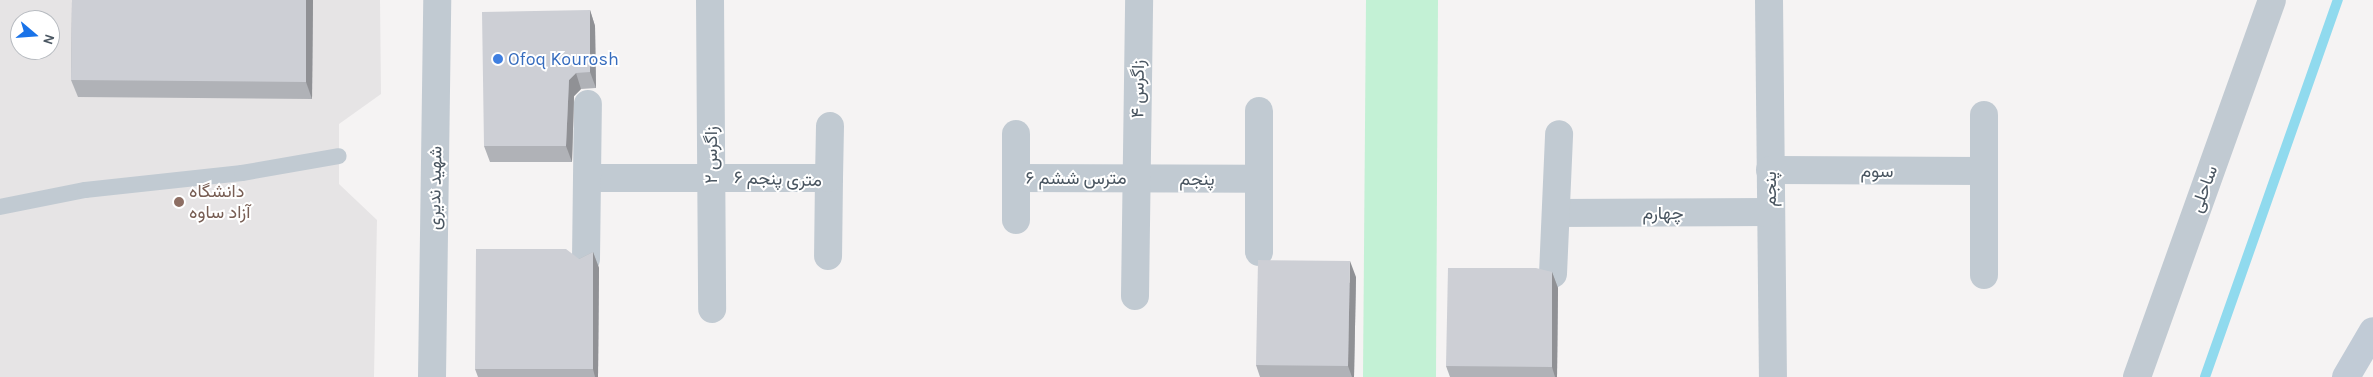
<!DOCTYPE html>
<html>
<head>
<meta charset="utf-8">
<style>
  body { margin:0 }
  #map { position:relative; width:2373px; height:377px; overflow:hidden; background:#f5f3f3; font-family:Karla,Vazirmatn,sans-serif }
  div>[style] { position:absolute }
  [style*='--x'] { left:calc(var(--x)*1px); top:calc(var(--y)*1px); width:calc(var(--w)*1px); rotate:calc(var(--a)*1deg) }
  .education>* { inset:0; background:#e6e4e5 }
  .green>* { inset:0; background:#c3f1d5 }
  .stream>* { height:10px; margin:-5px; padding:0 5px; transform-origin:5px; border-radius:5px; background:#90daee }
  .service>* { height:16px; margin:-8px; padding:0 8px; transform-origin:8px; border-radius:8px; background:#c1cad2 }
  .minor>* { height:28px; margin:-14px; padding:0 14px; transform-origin:14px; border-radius:14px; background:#c1cad2 }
  .tertiary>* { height:28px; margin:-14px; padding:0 14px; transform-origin:14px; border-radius:14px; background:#c1cad2 }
  .secondary>* { height:28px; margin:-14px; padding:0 14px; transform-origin:14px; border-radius:14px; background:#c1cbd6 }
  .wall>* { inset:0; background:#b0b2b7 }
  .shaded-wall>* { inset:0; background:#909195 }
  .building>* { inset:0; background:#cdcfd5 }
  .dots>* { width:14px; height:14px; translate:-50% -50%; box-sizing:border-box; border:2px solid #fff; border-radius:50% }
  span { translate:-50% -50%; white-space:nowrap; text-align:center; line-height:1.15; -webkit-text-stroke:4px #fff; paint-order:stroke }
  .shop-label { font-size:18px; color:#366cbe }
  .left { translate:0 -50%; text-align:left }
  .street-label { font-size:18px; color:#4a5661 }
  .education-label { font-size:18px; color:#785e54 }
  .north { position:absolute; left:10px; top:10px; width:50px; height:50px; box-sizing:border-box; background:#fff; border:1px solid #b7bbc0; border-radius:50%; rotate:108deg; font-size:14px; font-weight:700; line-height:20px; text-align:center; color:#4a5661 }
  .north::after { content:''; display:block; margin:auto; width:18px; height:22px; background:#1a73e8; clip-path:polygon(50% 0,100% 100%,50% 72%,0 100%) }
</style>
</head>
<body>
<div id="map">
  <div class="education">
    <i style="clip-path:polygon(evenodd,0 0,380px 0,381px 94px,339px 124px,339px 184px,377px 220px,374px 377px,0 377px,0 0,20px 20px,50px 20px,50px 50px,20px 50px,20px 20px)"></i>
  </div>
  <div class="green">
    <i style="clip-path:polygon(1366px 0,1438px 0,1436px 377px,1363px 377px)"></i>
  </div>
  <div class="stream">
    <i style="--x:2205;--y:377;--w:400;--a:-70.6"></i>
  </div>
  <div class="service">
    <i style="--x:0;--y:207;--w:87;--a:-11.3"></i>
    <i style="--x:85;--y:190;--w:158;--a:-6.2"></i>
    <i style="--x:242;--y:173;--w:98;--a:-9.9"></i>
  </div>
  <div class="minor">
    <i style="--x:710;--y:0;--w:309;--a:89.6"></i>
    <i style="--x:1769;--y:0;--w:377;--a:89.4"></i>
    <i style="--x:1770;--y:170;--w:213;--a:0.3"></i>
    <i style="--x:588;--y:178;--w:241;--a:0"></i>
    <i style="--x:829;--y:178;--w:78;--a:90.7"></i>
    <i style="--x:829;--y:178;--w:52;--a:-88.9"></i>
    <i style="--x:1016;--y:178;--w:242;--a:0.2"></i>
    <i style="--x:1556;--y:213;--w:214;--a:-0.3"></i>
    <i style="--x:1016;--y:220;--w:86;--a:-90"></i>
    <i style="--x:1259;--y:252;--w:141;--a:-90"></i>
    <i style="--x:586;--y:259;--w:155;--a:-89.3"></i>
    <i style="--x:1553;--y:274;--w:140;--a:-87.5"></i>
    <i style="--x:1984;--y:275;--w:160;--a:-90"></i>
    <i style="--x:1135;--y:296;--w:296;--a:-89.2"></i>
  </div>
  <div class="tertiary">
    <i style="--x:432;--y:377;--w:377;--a:-89.2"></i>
    <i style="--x:2137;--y:377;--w:400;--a:-70.3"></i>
  </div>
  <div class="secondary">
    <i style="--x:2346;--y:377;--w:53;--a:-59.6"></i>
  </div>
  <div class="wall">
    <i style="clip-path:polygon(72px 0,313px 0,312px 99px,78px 97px,71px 80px)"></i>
    <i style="clip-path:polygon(590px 10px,595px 26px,596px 88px,581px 89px,574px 96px,572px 162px,490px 162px,484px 146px)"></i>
    <i style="clip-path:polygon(593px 252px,599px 268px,598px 377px,478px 377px,475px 369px,579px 259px)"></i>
    <i style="clip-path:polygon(1552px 272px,1558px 288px,1557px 377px,1450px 377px,1446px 366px)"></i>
    <i style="clip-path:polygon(1356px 277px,1354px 377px,1260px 377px,1256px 365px)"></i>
  </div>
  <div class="shaded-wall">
    <i style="clip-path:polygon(306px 0,313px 0,312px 99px,306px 82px)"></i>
    <i style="clip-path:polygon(590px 10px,595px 26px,596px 88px,590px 72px)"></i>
    <i style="clip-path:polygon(576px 73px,581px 89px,574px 96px,572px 162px,566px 146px,569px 80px)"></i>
    <i style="clip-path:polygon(593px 252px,599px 268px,598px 377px,595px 377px,593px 369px)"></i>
    <i style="clip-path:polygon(1350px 261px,1356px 277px,1354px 377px,1352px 377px,1348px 366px)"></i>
    <i style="clip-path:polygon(1552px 272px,1558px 288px,1557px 377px,1555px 377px,1552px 367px)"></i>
  </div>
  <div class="building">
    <i style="clip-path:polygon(72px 0,306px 0,306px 82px,71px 80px)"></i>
    <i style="clip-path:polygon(590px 10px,590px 72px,576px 73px,569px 80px,566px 146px,484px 146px,482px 12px)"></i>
    <i style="clip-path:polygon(476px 249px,566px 249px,579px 259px,593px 252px,593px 369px,475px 369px)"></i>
    <i style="clip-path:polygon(1258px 260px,1350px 261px,1348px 366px,1256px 365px)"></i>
    <i style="clip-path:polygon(1448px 268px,1536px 268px,1552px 272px,1552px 367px,1446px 366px)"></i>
  </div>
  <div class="dots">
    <i style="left:498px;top:59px;background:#3f7fe0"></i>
    <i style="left:179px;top:202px;background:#8d6e63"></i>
  </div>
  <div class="shop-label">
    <span class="left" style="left:508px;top:59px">Ofoq Kourosh</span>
  </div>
  <div class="street-label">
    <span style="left:1138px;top:89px;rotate:-89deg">زاگرس ۴</span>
    <span style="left:711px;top:155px;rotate:-90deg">زاگرس ۲</span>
    <span style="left:1877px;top:171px">سوم</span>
    <span style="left:1076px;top:178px">۶ مترس ششم</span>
    <span style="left:778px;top:179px;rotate:2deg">۶ متری پنجم</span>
    <span style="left:1197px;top:179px">پنجم</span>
    <span style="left:435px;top:188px;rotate:-89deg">شهید ندیری</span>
    <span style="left:1770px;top:189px;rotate:-90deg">پنجم</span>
    <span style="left:2204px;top:189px;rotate:-70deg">ساحلی</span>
    <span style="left:1663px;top:213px">چهارم</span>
  </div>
  <div class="education-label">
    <span class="left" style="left:189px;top:202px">دانشگاه<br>آزاد ساوه</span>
  </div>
  <div class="north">N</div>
</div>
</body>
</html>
